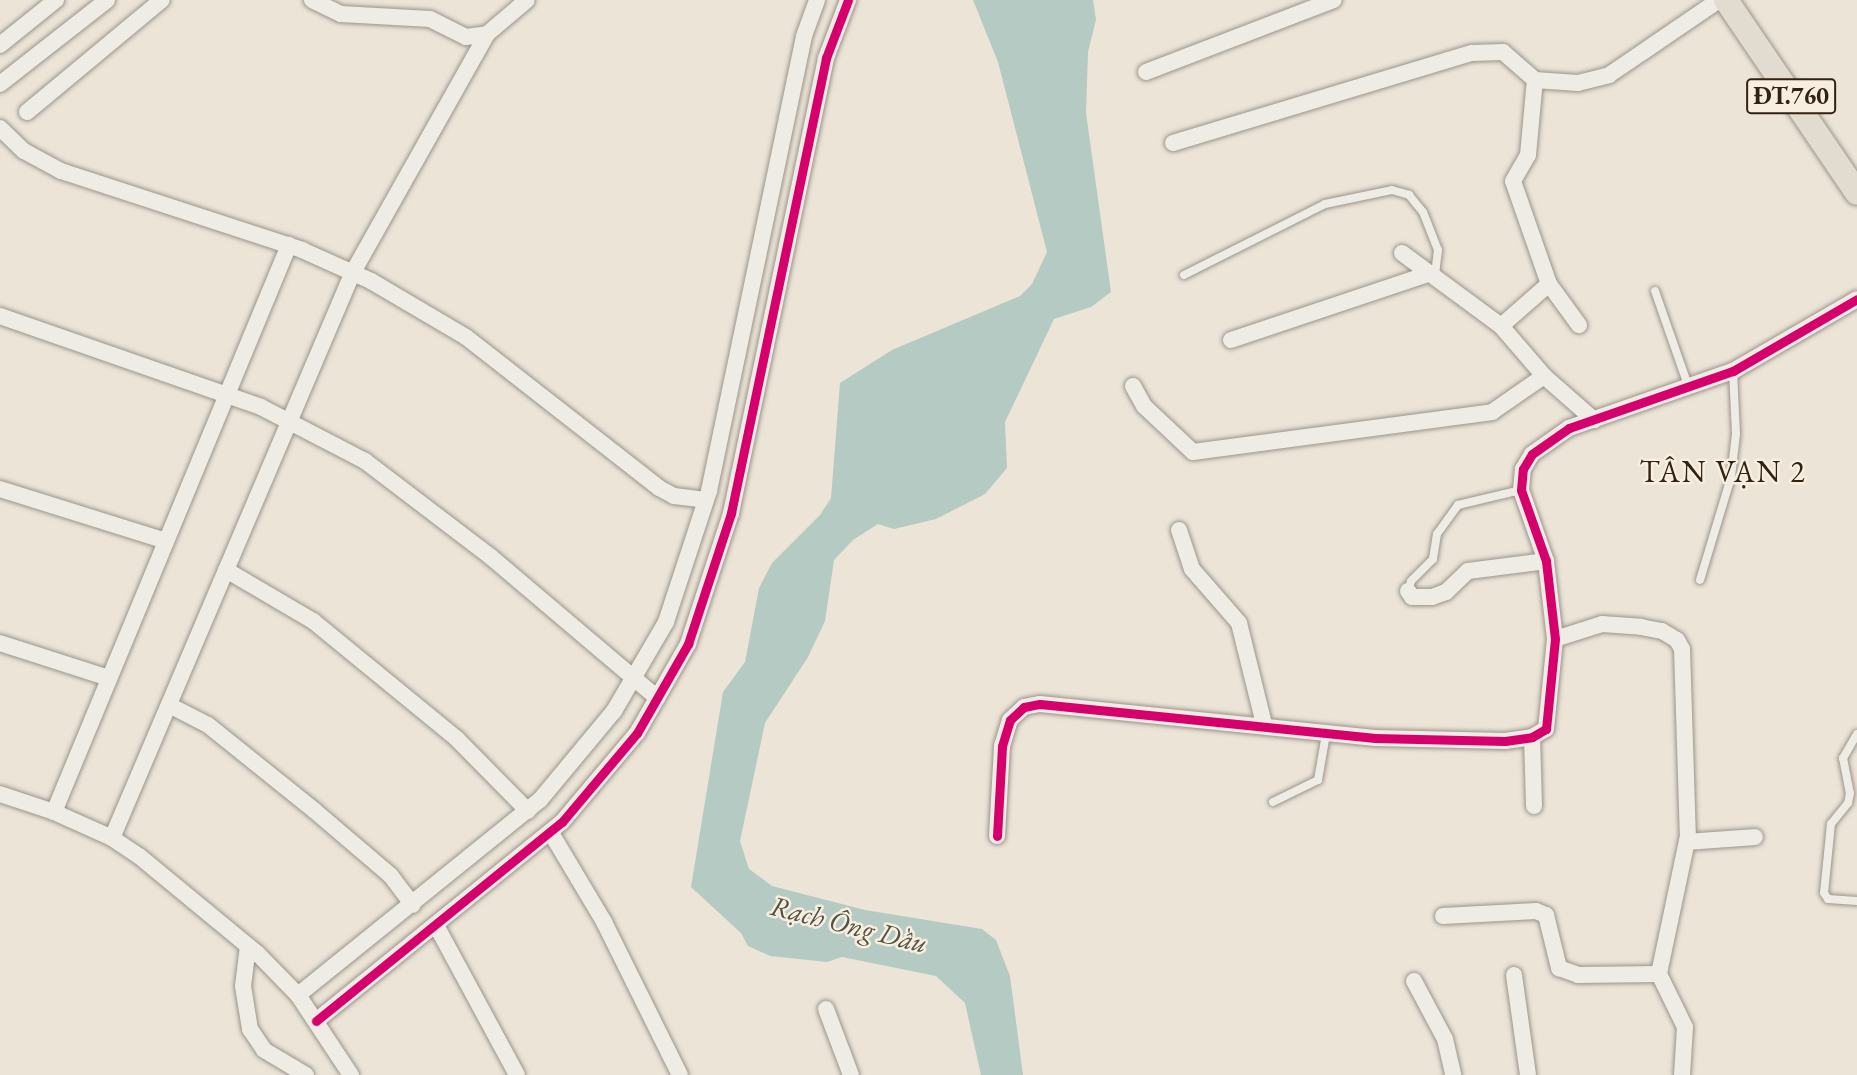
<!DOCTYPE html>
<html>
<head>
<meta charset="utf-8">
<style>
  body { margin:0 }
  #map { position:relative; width:1857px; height:1075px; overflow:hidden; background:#ece4d7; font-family:"EB Garamond",serif }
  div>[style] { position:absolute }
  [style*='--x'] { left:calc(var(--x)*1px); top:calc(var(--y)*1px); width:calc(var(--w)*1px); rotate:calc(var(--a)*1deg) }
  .water>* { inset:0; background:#b4cac3 }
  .roads { filter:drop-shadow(0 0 2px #9a948b) drop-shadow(0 0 2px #9a948b) }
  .lane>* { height:8px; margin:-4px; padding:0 4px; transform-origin:4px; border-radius:4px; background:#efebe5 }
  .street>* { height:16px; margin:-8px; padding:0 8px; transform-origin:8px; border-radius:8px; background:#efebe5 }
  .primary>* { height:24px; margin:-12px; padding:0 12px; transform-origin:12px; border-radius:12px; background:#e2dbcf }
  .cycleway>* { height:9px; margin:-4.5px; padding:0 4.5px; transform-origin:4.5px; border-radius:4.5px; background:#d6006c }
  span { translate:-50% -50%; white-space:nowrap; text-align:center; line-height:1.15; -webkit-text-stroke:5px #f8eedf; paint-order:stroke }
  .shield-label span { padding:2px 5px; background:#f8eedf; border:2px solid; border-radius:5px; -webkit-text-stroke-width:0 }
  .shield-label { font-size:24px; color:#312212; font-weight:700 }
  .water-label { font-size:28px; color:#515145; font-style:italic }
  .quarter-label { font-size:30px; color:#312212; letter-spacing:2px }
</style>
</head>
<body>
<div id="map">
  <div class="water">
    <i style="clip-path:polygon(973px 0,1093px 0,1096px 20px,1088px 52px,1086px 113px,1111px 292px,1091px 307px,1054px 319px,1005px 422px,1007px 468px,985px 494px,936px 519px,894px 529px,878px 524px,853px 540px,834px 560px,825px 621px,808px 657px,765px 723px,740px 841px,749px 869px,772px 886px,865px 910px,982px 929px,996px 940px,1010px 976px,1023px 1075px,981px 1075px,965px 1003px,936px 976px,842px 957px,827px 962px,770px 956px,748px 946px,741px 933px,691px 887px,723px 692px,745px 662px,759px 588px,772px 563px,820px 515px,831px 498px,840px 383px,892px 350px,1020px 296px,1032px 284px,1047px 252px,998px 62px)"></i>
  </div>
  <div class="roads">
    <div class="lane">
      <i style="--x:1184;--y:275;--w:158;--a:-26.7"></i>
      <i style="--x:1325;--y:204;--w:68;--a:-11.8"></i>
      <i style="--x:1392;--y:190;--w:18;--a:16"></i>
      <i style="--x:1409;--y:195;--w:22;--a:51"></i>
      <i style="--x:1423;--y:212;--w:41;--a:68.5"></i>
      <i style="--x:1438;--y:250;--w:25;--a:97"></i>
      <i style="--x:1655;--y:291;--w:103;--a:70.7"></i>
      <i style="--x:1700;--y:580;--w:108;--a:-73.2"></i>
      <i style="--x:1731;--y:477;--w:43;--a:-83.4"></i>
      <i style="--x:1736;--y:434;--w:63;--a:-92.7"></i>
      <i style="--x:1408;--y:591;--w:10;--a:-73"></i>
      <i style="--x:1411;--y:581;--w:31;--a:-45"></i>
      <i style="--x:1433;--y:559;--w:25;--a:-81"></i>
      <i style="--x:1437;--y:534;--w:36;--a:-54"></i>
      <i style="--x:1458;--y:505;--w:65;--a:-13.4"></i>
      <i style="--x:1857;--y:734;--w:28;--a:120"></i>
      <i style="--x:1843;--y:758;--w:36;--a:79"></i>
      <i style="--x:1850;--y:793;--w:10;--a:101"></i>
      <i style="--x:1848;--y:803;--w:27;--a:129"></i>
      <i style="--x:1831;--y:824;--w:69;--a:95.8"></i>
      <i style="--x:1824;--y:893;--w:7;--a:56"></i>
      <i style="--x:1828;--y:899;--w:29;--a:4"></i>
      <i style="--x:1273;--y:802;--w:50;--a:-26.1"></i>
      <i style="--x:1318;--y:780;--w:47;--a:-80.1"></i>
    </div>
    <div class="street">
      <i style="--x:312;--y:0;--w:32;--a:26"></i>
      <i style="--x:341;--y:14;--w:89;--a:3.2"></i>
      <i style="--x:430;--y:19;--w:40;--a:26.6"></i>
      <i style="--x:466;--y:37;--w:21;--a:-8"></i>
      <i style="--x:487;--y:34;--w:52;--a:-40.4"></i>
      <i style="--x:0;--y:45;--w:72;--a:-38.8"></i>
      <i style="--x:1146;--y:72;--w:201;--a:-21"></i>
      <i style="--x:0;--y:84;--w:136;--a:-38.1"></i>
      <i style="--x:27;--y:112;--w:175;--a:-39.7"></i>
      <i style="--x:0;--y:128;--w:33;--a:44"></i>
      <i style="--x:24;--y:151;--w:42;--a:28.4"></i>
      <i style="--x:61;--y:171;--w:254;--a:18.1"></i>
      <i style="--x:302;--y:250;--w:76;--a:24.2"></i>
      <i style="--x:371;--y:281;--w:110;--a:30.5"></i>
      <i style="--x:466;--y:337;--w:245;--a:38"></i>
      <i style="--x:659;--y:488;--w:17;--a:28"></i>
      <i style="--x:674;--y:496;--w:32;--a:7"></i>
      <i style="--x:1173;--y:143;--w:312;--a:-16.8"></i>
      <i style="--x:1472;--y:53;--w:31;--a:-2"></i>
      <i style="--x:1503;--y:52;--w:43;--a:41.2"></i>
      <i style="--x:1535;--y:80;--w:43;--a:4"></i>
      <i style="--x:1578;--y:83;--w:32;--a:-14"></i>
      <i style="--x:1609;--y:75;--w:133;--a:-34.3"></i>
      <i style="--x:1402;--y:253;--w:123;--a:36.4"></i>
      <i style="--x:1501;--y:326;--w:66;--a:49.3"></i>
      <i style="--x:1544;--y:376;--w:67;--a:41.3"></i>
      <i style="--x:1549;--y:284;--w:51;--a:53.8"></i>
      <i style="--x:0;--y:316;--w:276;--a:19.2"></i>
      <i style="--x:261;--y:407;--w:117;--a:27.4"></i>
      <i style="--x:365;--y:461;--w:158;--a:37.3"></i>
      <i style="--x:491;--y:557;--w:218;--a:40.3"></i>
      <i style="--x:1501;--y:326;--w:64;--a:-41.2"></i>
      <i style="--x:1549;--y:284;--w:109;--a:-109.3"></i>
      <i style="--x:1513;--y:181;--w:30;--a:-60"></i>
      <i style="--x:1528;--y:155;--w:75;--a:-84.7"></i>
      <i style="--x:1231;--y:340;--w:208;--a:-18.5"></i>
      <i style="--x:1133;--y:386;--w:23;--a:61"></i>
      <i style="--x:1144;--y:406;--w:67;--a:43.2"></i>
      <i style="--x:1193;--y:452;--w:302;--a:-7.6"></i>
      <i style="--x:1492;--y:412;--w:63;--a:-34.7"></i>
      <i style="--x:0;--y:489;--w:174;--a:17.4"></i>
      <i style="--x:1179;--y:530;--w:41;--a:71.6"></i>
      <i style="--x:1192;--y:569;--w:72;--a:49"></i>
      <i style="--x:1239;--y:623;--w:104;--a:76.1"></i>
      <i style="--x:226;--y:570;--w:101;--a:30.4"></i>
      <i style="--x:313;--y:621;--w:186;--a:39.3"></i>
      <i style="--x:457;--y:739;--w:101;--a:45.4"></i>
      <i style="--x:1408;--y:591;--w:7;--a:56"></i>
      <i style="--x:1412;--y:597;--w:20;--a:0"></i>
      <i style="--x:1432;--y:597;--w:15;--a:-20"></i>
      <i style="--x:1446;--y:592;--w:30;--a:-44"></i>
      <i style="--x:1468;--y:571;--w:79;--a:-7.3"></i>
      <i style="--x:1555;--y:639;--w:49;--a:-17.7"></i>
      <i style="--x:1602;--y:624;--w:39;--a:4"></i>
      <i style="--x:1641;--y:627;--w:21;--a:11"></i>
      <i style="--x:1662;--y:631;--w:17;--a:31"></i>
      <i style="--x:1677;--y:640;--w:10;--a:61"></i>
      <i style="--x:1682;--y:649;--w:187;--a:88.2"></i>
      <i style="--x:1688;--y:836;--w:141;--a:101.9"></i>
      <i style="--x:1659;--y:974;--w:59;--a:63.9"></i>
      <i style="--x:1685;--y:1027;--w:48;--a:93.6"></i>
      <i style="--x:0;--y:643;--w:114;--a:17.8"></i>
      <i style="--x:169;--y:705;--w:44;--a:27.1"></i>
      <i style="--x:208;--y:725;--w:137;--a:38.8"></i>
      <i style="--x:315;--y:811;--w:100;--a:40.5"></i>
      <i style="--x:391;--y:876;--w:36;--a:53"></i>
      <i style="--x:1532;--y:737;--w:69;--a:88.3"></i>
      <i style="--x:0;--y:794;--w:57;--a:18.4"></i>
      <i style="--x:54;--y:812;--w:64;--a:24.1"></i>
      <i style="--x:112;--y:838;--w:32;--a:34"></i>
      <i style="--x:139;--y:856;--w:154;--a:39.5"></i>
      <i style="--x:258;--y:954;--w:57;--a:45.7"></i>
      <i style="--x:298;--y:995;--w:96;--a:56.5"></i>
      <i style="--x:54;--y:812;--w:614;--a:-67.49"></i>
      <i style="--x:551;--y:833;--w:104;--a:59.2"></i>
      <i style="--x:604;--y:922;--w:171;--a:63.6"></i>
      <i style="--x:997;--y:836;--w:90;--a:-86.8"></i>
      <i style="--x:1002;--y:746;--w:27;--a:-73"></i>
      <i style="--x:1010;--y:720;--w:19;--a:-43"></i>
      <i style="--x:1024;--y:707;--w:16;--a:-11"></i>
      <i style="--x:1040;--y:704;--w:337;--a:5.8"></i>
      <i style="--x:1375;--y:738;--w:130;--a:1.3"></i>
      <i style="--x:1505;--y:741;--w:27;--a:-8"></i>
      <i style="--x:1532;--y:737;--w:16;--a:-30"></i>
      <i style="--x:1546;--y:729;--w:90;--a:-84.3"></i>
      <i style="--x:1555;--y:639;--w:79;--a:-96.6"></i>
      <i style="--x:1546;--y:561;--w:75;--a:-109.4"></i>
      <i style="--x:1521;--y:490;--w:21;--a:-85"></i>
      <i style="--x:1523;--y:469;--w:17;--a:-59"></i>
      <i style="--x:1532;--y:454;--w:45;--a:-35.1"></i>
      <i style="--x:1569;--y:428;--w:174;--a:-19.2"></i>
      <i style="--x:1733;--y:371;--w:143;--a:-30.1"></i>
      <i style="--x:112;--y:838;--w:615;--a:-66.94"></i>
      <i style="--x:353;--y:272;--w:273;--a:-60.6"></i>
      <i style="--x:1687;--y:842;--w:68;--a:-4.2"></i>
      <i style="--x:1443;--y:916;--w:93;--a:-3.1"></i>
      <i style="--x:1536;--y:911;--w:11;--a:22"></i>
      <i style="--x:1546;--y:915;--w:55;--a:76.2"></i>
      <i style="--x:1559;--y:968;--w:20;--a:20"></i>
      <i style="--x:1578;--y:975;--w:81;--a:-0.7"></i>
      <i style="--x:437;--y:927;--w:168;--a:61.6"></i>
      <i style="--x:248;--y:946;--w:40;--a:97.1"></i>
      <i style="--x:243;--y:986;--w:44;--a:80.8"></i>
      <i style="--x:250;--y:1029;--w:25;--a:56"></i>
      <i style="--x:264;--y:1050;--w:49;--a:30.8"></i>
      <i style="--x:1514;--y:975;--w:101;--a:82"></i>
      <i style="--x:1414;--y:981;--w:66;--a:61.9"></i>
      <i style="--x:1445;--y:1039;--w:37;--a:77"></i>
      <i style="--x:298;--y:995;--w:311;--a:-38.9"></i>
      <i style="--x:540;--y:800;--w:116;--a:-50.3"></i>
      <i style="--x:614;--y:711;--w:103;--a:-59.7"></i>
      <i style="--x:666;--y:622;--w:138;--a:-71.8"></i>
      <i style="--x:709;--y:491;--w:465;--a:-78.2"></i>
      <i style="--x:804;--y:36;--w:38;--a:-70"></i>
      <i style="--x:826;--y:1009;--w:71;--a:69.3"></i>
      <i style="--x:316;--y:1021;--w:316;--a:-39"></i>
      <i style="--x:562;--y:822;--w:116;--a:-49.9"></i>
      <i style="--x:637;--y:733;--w:103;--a:-60.2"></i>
      <i style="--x:688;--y:644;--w:138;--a:-71.8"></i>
      <i style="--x:731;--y:513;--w:465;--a:-78.2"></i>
      <i style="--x:826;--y:58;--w:62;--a:-69.2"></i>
    </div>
    <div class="primary">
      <i style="--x:1726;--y:0;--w:233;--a:55.8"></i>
    </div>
  </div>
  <div class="cycleway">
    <i style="--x:997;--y:836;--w:90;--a:-86.8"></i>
    <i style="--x:1002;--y:746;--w:27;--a:-73"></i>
    <i style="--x:1010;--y:720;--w:19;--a:-43"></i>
    <i style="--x:1024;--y:707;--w:16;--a:-11"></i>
    <i style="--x:1040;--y:704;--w:337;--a:5.8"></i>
    <i style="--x:1375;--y:738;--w:130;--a:1.3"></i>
    <i style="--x:1505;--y:741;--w:27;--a:-8"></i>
    <i style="--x:1532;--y:737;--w:16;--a:-30"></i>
    <i style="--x:1546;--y:729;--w:90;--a:-84.3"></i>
    <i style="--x:1555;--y:639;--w:79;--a:-96.6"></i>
    <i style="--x:1546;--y:561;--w:75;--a:-109.4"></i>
    <i style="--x:1521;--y:490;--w:21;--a:-85"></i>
    <i style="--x:1523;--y:469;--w:17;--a:-59"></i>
    <i style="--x:1532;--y:454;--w:45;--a:-35.1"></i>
    <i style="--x:1569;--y:428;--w:174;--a:-19.2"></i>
    <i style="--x:1733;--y:371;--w:143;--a:-30.1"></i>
    <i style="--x:316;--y:1021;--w:316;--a:-39"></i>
    <i style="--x:562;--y:822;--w:116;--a:-49.9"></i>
    <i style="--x:637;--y:733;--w:103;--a:-60.2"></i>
    <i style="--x:688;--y:644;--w:138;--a:-71.8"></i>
    <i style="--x:731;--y:513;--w:465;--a:-78.2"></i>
    <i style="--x:826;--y:58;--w:62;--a:-69.2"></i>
  </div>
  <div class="shield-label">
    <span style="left:1791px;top:96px">ĐT.760</span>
  </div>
  <div class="water-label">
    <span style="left:849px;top:924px;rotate:14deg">Rạch Ông Dầu</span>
  </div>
  <div class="quarter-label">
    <span style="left:1723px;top:472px">TÂN VẠN 2</span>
  </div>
</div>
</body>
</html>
